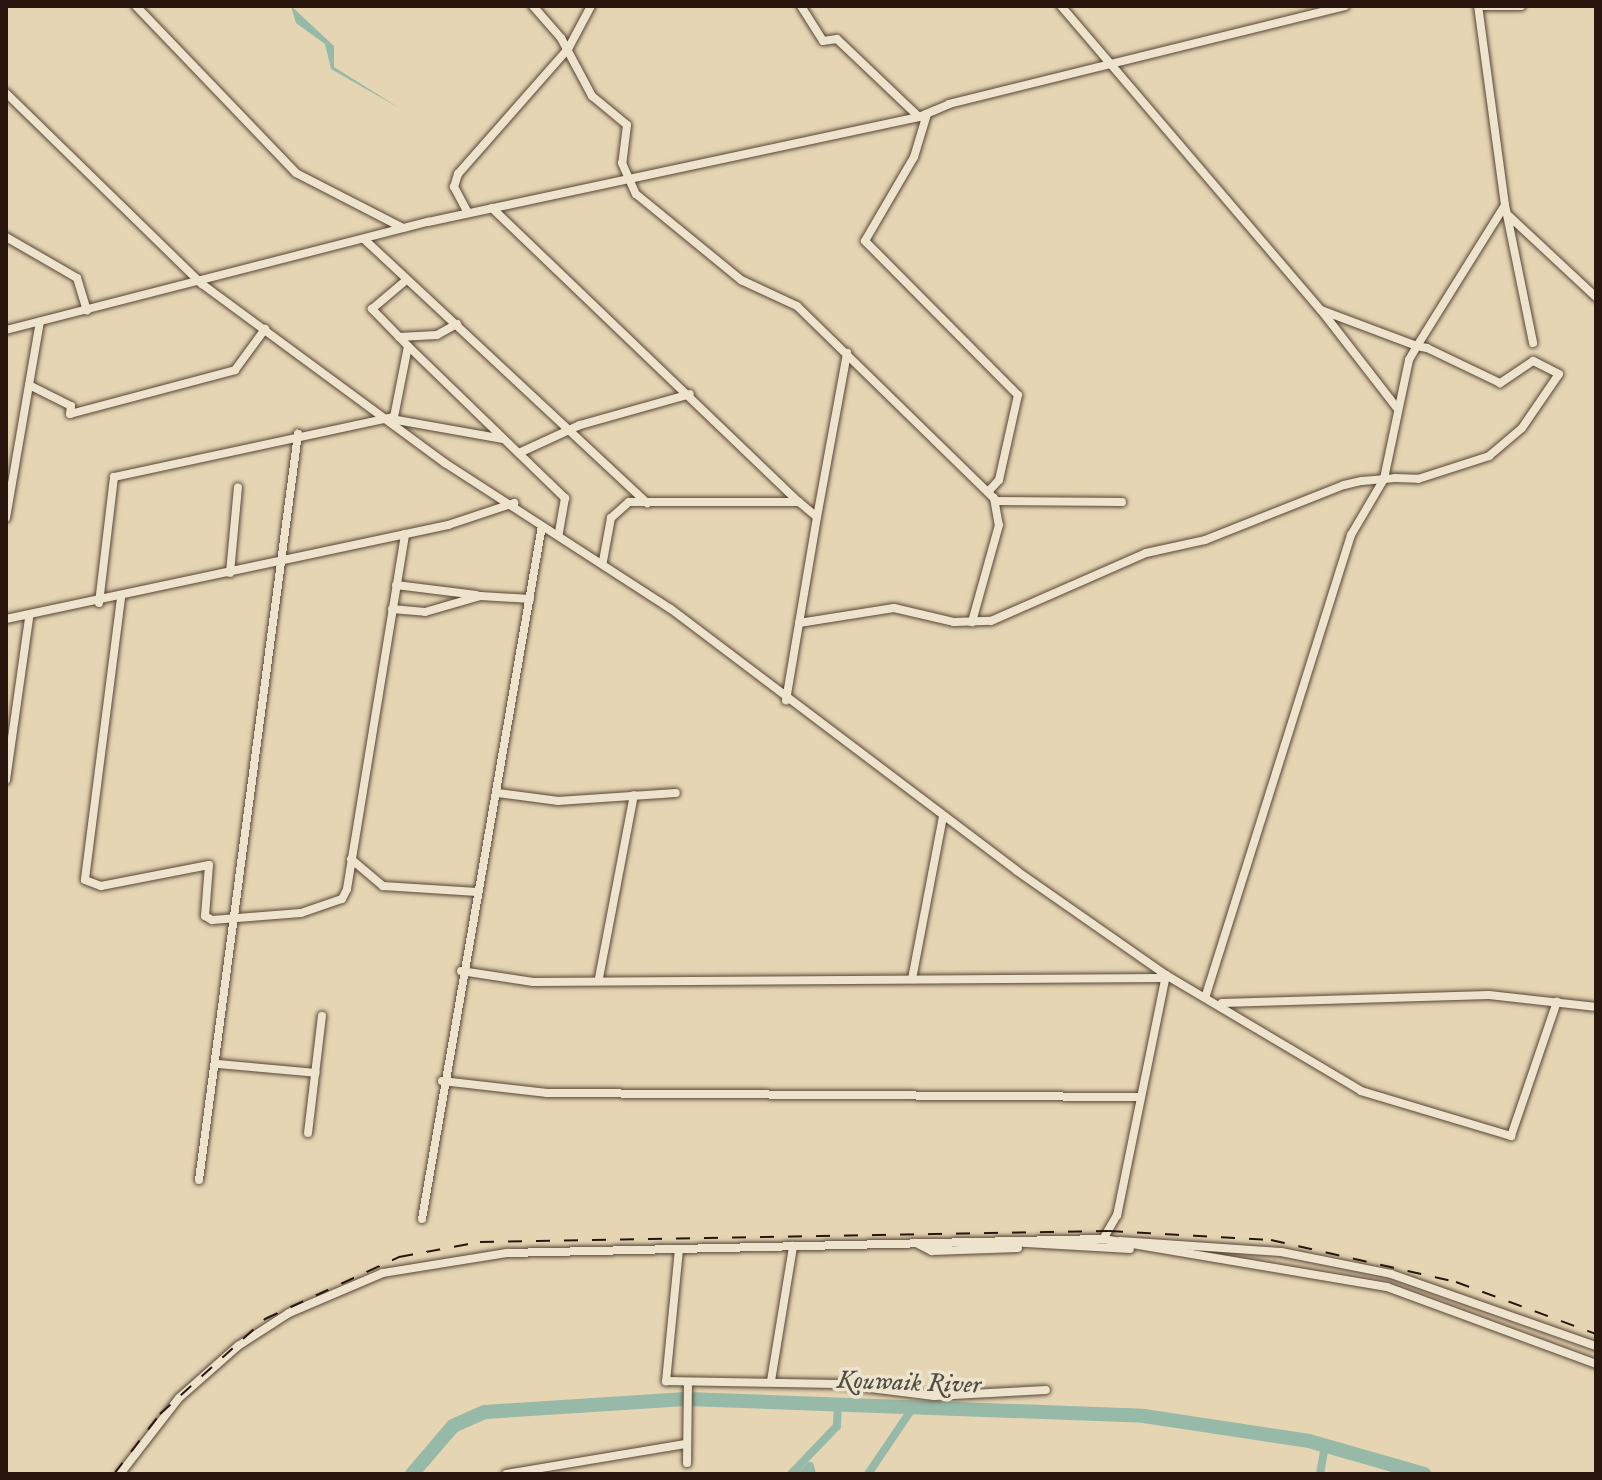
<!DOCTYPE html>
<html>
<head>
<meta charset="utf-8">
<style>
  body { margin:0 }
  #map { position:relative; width:1602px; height:1480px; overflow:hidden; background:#e5d5b3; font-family:"IM FELL English",serif }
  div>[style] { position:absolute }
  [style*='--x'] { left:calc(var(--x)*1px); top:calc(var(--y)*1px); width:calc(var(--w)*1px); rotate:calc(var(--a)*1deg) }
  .water>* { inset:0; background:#97b9a8 }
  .canal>* { height:8px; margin:-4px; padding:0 4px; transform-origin:4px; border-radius:4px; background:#97b9a8 }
  .river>* { height:14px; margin:-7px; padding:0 7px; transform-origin:7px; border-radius:7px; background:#97b9a8 }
  .roads { filter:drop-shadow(0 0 2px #574536) drop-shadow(0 0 2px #574536) }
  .minor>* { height:8px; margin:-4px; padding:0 4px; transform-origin:4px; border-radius:4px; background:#eee4ce }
  .rail>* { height:2px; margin-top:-1px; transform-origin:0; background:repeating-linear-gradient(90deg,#28150d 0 14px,transparent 0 28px) }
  span { translate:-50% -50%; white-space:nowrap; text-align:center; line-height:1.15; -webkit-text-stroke:7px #eee4ce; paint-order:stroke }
  .water-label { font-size:26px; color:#4f4e43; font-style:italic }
  .frame { position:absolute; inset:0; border:8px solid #28150d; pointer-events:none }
</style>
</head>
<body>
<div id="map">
  <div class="water">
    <i style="clip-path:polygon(291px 6px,334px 46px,334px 67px,401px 109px,331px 69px,325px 44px,296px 23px)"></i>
  </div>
  <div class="canal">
    <i style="--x:791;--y:1474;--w:66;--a:-46.2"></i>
    <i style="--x:837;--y:1426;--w:23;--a:-88"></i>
    <i style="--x:802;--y:1474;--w:11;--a:-45"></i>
    <i style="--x:810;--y:1466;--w:8;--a:76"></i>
    <i style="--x:868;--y:1474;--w:82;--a:-55.9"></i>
    <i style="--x:1320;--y:1474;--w:29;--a:-80"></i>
  </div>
  <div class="river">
    <i style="--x:412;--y:1474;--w:63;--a:-49.5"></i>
    <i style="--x:453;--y:1426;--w:35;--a:-24"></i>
    <i style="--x:485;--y:1412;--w:201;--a:-3.7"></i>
    <i style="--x:686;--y:1399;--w:458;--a:2.1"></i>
    <i style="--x:1144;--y:1416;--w:167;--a:8.6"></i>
    <i style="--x:1309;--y:1441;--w:120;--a:16"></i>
  </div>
  <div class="roads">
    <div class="minor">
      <i style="--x:136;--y:6;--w:231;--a:46.2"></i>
      <i style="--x:296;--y:173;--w:120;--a:27.2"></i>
      <i style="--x:533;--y:6;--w:43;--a:48.8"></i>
      <i style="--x:561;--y:38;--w:66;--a:61.9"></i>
      <i style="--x:592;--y:96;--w:45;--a:39.6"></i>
      <i style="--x:627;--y:125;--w:38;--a:97"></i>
      <i style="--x:622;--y:163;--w:34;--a:66"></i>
      <i style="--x:636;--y:194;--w:136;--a:39.3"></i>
      <i style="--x:741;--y:280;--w:62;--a:24.9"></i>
      <i style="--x:797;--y:306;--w:275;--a:44.3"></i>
      <i style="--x:994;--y:498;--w:27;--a:80"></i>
      <i style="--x:999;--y:525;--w:101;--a:105.6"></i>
      <i style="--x:801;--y:6;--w:41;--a:57.8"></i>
      <i style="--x:823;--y:41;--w:14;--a:-8"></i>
      <i style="--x:837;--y:39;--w:113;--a:43.6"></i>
      <i style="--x:1061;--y:6;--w:400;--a:49.5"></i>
      <i style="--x:1321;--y:310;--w:103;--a:20.6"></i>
      <i style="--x:1417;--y:346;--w:166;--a:-58"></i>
      <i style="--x:1505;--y:205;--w:201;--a:-97.7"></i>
      <i style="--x:1484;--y:6;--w:37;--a:0"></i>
      <i style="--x:6;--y:93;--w:274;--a:44.3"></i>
      <i style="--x:202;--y:284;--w:302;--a:36.4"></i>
      <i style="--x:445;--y:463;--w:269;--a:32.9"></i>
      <i style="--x:671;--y:609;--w:434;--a:37.1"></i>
      <i style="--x:1017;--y:871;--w:182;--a:34.9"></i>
      <i style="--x:1166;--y:975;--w:227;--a:30.7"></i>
      <i style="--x:1361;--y:1091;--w:157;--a:16.7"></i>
      <i style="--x:1511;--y:1136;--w:142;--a:-71.1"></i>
      <i style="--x:927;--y:114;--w:45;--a:106.8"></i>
      <i style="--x:914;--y:157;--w:97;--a:120.3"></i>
      <i style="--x:865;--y:241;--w:217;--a:45.2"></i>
      <i style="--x:1018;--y:395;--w:87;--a:102.6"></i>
      <i style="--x:999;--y:480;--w:16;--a:133"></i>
      <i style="--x:1505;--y:205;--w:141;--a:78.5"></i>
      <i style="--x:492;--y:208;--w:425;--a:43.8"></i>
      <i style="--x:468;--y:213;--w:30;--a:-118"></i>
      <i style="--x:454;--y:187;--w:14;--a:-73"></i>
      <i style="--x:458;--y:174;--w:167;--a:-48.7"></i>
      <i style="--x:568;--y:49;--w:49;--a:-61.9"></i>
      <i style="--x:1509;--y:216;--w:119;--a:43"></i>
      <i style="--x:6;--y:237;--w:82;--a:30"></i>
      <i style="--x:77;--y:278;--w:34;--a:73"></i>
      <i style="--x:365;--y:240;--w:386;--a:43"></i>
      <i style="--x:1321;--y:310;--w:124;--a:52.2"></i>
      <i style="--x:6;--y:330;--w:436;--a:-14.4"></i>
      <i style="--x:428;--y:222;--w:502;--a:-12.07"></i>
      <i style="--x:919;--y:117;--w:33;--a:-23"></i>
      <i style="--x:949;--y:104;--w:408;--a:-13.9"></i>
      <i style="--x:399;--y:337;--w:38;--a:-3"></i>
      <i style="--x:437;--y:335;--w:23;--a:-29"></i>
      <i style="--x:408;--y:346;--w:219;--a:44.1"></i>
      <i style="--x:565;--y:498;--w:36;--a:100"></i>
      <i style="--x:29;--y:385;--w:47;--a:26.6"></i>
      <i style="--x:71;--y:406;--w:8;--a:97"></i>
      <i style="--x:70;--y:414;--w:171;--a:-14.9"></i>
      <i style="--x:235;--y:370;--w:51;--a:-53.8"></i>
      <i style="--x:391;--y:419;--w:114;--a:10.1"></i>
      <i style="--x:519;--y:453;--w:67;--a:-24.7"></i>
      <i style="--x:580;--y:425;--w:114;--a:-15.7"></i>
      <i style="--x:995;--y:501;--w:127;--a:0.5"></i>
      <i style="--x:817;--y:517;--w:167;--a:-79.6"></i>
      <i style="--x:6;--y:518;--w:199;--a:-80.2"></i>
      <i style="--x:603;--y:561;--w:44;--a:-79.5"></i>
      <i style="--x:611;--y:518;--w:24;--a:-42"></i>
      <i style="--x:629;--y:502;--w:170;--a:0"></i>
      <i style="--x:799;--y:502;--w:23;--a:40"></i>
      <i style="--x:817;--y:517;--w:186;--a:99.6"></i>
      <i style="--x:230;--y:573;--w:86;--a:-84.7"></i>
      <i style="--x:396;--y:585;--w:81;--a:7.1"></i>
      <i style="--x:121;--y:598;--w:284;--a:97.3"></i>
      <i style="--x:85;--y:880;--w:17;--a:21"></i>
      <i style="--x:101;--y:886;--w:110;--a:-11"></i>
      <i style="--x:209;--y:865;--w:51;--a:94.5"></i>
      <i style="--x:205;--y:916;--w:8;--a:30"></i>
      <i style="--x:212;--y:920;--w:89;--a:-4.5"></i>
      <i style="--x:301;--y:913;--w:43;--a:-18.9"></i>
      <i style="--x:342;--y:899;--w:11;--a:-63"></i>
      <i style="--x:347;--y:889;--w:360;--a:-80.7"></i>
      <i style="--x:99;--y:603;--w:127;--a:-83.2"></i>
      <i style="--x:114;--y:477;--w:286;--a:-12.1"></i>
      <i style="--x:394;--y:417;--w:72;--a:-78.8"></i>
      <i style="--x:408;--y:346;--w:52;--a:-134.2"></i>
      <i style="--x:372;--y:309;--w:43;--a:-40.3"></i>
      <i style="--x:392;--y:609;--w:33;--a:5"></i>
      <i style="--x:425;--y:612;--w:57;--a:-16.2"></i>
      <i style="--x:480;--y:596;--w:50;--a:3.4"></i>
      <i style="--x:6;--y:619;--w:452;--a:-12"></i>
      <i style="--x:448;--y:525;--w:70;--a:-18.4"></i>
      <i style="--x:799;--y:623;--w:96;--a:-9"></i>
      <i style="--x:894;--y:608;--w:62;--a:13.1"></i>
      <i style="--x:954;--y:622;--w:37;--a:-2"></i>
      <i style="--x:991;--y:621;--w:169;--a:-23.7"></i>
      <i style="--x:1146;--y:553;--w:60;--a:-12.4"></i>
      <i style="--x:1205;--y:540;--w:149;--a:-21.6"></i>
      <i style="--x:1344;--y:485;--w:18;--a:-13"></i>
      <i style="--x:1362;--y:481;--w:33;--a:-5"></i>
      <i style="--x:1395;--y:478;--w:23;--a:2"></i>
      <i style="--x:1418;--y:479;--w:75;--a:-17.9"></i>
      <i style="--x:1489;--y:456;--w:43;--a:-40.3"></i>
      <i style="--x:1522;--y:428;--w:65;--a:-55.6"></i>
      <i style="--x:1559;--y:374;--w:29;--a:-153"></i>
      <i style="--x:1533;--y:361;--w:40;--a:146"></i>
      <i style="--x:1500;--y:383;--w:81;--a:-154.4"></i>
      <i style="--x:1427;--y:348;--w:10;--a:-169"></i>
      <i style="--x:1417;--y:346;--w:16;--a:120"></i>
      <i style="--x:1409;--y:360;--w:122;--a:101.9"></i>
      <i style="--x:1384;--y:479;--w:65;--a:120.5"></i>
      <i style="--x:1351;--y:535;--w:482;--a:107.5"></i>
      <i style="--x:6;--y:780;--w:164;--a:-81.9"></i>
      <i style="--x:498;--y:793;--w:61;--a:7.6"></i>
      <i style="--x:558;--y:801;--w:118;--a:-3.9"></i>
      <i style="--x:351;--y:859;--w:42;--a:40.2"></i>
      <i style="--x:383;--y:886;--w:94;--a:3.7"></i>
      <i style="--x:461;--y:971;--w:73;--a:8.7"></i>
      <i style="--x:533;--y:982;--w:630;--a:-0.36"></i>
      <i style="--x:1166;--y:975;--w:245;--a:101.5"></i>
      <i style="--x:1117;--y:1215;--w:28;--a:120"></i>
      <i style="--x:1103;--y:1239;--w:288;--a:9.6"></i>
      <i style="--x:1387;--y:1287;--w:223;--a:20.2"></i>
      <i style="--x:599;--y:978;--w:186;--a:-79.2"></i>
      <i style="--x:912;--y:979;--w:166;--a:-79.2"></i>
      <i style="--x:1222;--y:1003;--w:267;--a:-1.7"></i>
      <i style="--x:1489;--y:995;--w:108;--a:6.4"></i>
      <i style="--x:218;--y:1064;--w:98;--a:5.2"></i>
      <i style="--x:442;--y:1081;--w:106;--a:6.5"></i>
      <i style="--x:547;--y:1093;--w:592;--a:0.39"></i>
      <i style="--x:308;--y:1133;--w:118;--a:-83.2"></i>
      <i style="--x:199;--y:1180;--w:753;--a:-82.44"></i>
      <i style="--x:422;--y:1219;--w:703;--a:-80.18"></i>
      <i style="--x:1120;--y:1241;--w:161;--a:3.9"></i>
      <i style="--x:1281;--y:1252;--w:112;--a:11.3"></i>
      <i style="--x:1391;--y:1274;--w:217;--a:19.4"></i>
      <i style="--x:1009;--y:1242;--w:121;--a:3.3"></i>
      <i style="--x:916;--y:1243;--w:18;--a:27"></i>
      <i style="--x:932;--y:1251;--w:86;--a:-2"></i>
      <i style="--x:679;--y:1249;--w:133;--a:95.6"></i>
      <i style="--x:666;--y:1381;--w:172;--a:1"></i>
      <i style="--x:838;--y:1384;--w:97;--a:7.1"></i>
      <i style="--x:934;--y:1396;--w:112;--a:-3.1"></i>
      <i style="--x:771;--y:1381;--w:137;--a:-80.7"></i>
      <i style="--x:687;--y:1463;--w:79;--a:-89.3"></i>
      <i style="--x:120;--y:1474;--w:96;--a:-52.2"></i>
      <i style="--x:179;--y:1398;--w:79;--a:-41.4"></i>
      <i style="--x:238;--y:1346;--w:61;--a:-32.9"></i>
      <i style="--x:289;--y:1313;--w:102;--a:-23.1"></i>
      <i style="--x:383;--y:1273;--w:126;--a:-9.2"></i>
      <i style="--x:507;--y:1253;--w:596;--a:-1.35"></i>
      <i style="--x:506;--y:1474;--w:181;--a:-9.5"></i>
    </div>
  </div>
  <div class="rail">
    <i style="--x:114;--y:1474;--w:76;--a:-52.5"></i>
    <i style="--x:160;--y:1414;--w:142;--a:-42.1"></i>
    <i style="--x:265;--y:1319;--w:148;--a:-24.8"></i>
    <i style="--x:399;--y:1257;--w:82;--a:-10.5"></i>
    <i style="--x:480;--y:1242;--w:629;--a:-1"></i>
    <i style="--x:1109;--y:1231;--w:162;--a:3.2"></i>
    <i style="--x:1271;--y:1240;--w:190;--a:12.8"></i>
    <i style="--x:1456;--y:1282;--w:149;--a:20.4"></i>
  </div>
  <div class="water-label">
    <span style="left:909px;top:1383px;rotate:2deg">Kouwaik River</span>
  </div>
  <div class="frame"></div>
</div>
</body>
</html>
